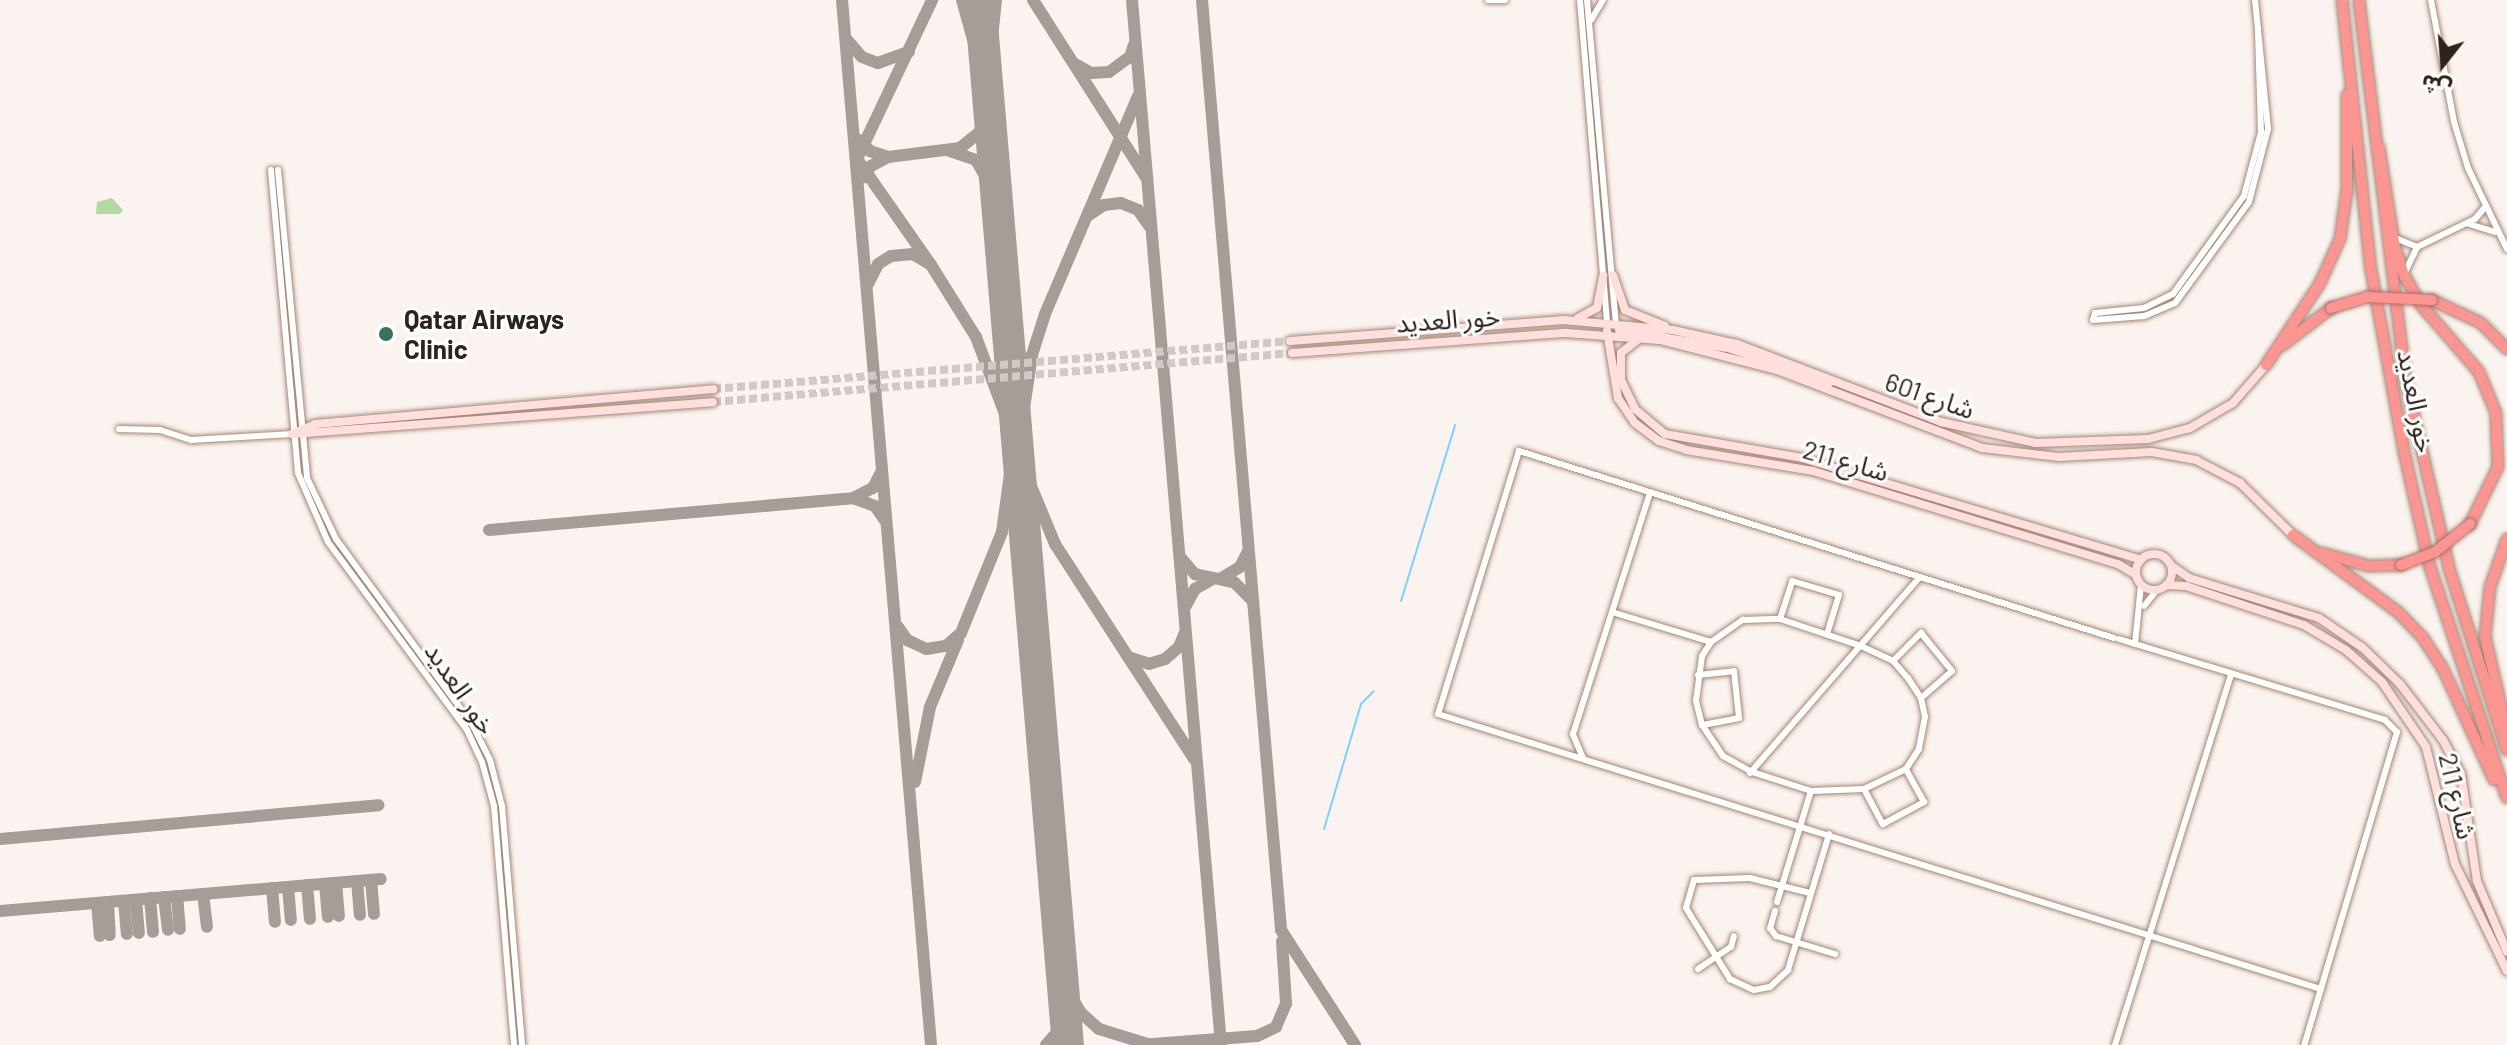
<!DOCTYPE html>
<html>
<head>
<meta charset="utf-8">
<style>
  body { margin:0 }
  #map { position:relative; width:2507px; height:1045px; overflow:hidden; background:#faf3ef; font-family:Barlow,"Noto Sans Arabic",sans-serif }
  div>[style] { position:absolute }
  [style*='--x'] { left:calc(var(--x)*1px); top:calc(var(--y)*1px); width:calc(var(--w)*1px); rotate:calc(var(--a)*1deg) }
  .green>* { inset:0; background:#b2d8a5 }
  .stream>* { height:2px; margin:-1px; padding:0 1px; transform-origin:1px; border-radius:1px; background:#80cffd }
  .taxiway>* { height:12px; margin:-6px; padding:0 6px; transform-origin:6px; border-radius:6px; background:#a69c98 }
  .runway>* { height:32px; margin:-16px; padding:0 16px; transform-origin:16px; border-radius:16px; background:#a69c98 }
  .secondary-tunnel>* { height:8px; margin-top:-4px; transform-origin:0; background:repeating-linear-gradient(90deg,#d1c9c5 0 8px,transparent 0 12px) }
  .roads { filter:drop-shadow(0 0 2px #a48675) drop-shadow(0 0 2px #a48675) }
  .street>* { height:6px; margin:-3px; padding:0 3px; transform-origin:3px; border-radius:3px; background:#fff }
  .secondary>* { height:8px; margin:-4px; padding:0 4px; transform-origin:4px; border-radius:4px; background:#fedfde }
  .secondary>.ring { margin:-4px; padding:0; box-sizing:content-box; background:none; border:8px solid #fedfde; border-radius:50% }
  .highway>* { height:10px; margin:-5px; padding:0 5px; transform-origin:5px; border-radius:5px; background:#fa9591 }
  .bridges { filter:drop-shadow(0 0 2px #b36d68) drop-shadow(0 0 2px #b36d68) }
  .highway-bridge>* { height:10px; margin:-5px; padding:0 5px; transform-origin:5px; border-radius:5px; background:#fa9591 }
  .dots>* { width:22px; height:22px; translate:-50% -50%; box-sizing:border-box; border:4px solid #fff; border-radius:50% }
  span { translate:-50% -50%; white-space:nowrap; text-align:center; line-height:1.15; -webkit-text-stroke:6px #fff; paint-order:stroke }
  .poi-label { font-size:26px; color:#2e221b; font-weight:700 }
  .left { translate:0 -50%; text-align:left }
  .street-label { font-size:26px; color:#2e221b }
  .north { position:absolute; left:2403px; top:24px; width:80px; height:80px; -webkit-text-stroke:6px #fff; paint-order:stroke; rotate:197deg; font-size:22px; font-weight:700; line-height:32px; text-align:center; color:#2e221b }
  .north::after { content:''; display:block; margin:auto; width:28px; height:36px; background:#2e221b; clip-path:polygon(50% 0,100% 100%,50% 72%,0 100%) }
</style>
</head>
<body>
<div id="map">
  <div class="green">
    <i style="clip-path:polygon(112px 198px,123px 210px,120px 214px,96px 214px,97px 202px)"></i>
  </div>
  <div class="stream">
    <i style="--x:1401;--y:601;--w:184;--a:-72.9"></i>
    <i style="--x:1324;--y:829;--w:130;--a:-73.5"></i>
    <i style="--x:1361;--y:704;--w:18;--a:-45"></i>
  </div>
  <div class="taxiway">
    <i style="--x:842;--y:0;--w:1049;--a:85.13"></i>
    <i style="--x:962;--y:0;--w:98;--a:74.5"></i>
    <i style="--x:1033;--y:0;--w:209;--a:57.5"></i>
    <i style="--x:1132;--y:0;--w:1049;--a:85.13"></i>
    <i style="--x:1202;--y:0;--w:933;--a:85.14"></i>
    <i style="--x:1281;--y:930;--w:137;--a:57.2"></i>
    <i style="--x:848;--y:41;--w:21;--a:49"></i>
    <i style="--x:862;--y:57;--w:17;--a:21"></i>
    <i style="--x:878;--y:63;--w:33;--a:-20"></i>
    <i style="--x:1077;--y:65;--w:16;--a:30"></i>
    <i style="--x:1091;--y:73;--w:18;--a:-3"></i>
    <i style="--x:1109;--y:72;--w:26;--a:-36"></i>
    <i style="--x:1130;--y:57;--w:13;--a:-72"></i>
    <i style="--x:988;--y:75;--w:75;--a:-83.9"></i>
    <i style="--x:859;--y:140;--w:16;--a:45"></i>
    <i style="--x:870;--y:151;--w:19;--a:18"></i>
    <i style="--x:888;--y:157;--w:19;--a:152"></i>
    <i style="--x:871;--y:166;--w:14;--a:124"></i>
    <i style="--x:950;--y:151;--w:28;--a:19"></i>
    <i style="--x:976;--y:160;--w:39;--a:60"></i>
    <i style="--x:888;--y:157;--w:73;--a:-7.1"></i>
    <i style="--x:960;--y:148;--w:27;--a:-39"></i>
    <i style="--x:981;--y:131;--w:26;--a:-72"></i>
    <i style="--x:1089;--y:215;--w:18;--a:-34"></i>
    <i style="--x:1104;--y:205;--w:17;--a:-7"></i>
    <i style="--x:1121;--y:203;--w:18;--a:22"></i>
    <i style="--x:1138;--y:210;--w:19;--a:55"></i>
    <i style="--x:931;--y:265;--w:85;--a:58"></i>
    <i style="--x:976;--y:337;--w:99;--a:69.4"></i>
    <i style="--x:868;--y:284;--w:22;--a:-63"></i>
    <i style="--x:878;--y:264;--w:15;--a:-32"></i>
    <i style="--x:891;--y:256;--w:22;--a:-5"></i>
    <i style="--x:913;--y:254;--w:21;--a:31"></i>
    <i style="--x:931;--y:265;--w:129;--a:-124.9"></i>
    <i style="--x:857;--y:159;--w:176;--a:-64.7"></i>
    <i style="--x:1015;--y:415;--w:73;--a:77.3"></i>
    <i style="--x:1031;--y:486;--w:63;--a:67.5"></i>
    <i style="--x:1055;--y:544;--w:257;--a:57.1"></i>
    <i style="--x:1021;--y:428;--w:74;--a:-81.4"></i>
    <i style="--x:1032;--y:355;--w:43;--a:-72.4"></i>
    <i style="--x:1045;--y:314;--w:237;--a:-66.9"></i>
    <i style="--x:853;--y:498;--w:22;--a:-27"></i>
    <i style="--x:873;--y:488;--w:18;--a:-63"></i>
    <i style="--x:489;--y:530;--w:365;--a:-5"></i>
    <i style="--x:853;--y:498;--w:23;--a:20"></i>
    <i style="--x:875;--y:506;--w:19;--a:55"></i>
    <i style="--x:1180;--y:557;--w:23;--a:49"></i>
    <i style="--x:1195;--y:574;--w:40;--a:12"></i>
    <i style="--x:1234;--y:582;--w:25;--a:45"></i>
    <i style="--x:1220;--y:579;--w:23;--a:-31"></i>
    <i style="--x:1240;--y:567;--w:18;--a:-63"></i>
    <i style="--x:1185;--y:607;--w:21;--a:-61"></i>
    <i style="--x:1195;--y:589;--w:20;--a:-30"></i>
    <i style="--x:898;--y:627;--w:16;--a:55"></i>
    <i style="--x:907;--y:640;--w:21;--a:25"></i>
    <i style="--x:926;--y:649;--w:20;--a:-9"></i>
    <i style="--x:946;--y:646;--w:20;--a:-41"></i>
    <i style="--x:961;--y:633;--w:109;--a:-67.9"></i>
    <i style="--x:1002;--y:532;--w:96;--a:-82.2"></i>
    <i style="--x:1128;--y:657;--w:22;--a:18"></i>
    <i style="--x:1149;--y:664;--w:17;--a:-17"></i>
    <i style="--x:1165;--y:659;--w:18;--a:-41"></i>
    <i style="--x:1179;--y:647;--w:16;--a:-68"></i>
    <i style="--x:915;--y:782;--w:76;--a:-78.7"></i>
    <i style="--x:930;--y:707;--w:73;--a:-67.3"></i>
    <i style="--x:0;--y:839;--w:380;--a:-5.1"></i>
    <i style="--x:371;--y:880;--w:34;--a:85"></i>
    <i style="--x:357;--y:881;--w:34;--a:85"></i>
    <i style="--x:336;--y:883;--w:33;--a:85"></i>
    <i style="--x:325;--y:884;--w:33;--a:85"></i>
    <i style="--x:307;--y:885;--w:34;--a:85"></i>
    <i style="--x:288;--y:887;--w:33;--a:85"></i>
    <i style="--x:272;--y:888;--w:34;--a:85"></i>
    <i style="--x:203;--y:894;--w:33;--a:83"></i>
    <i style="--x:177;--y:896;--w:33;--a:85"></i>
    <i style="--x:164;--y:897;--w:33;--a:83"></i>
    <i style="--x:150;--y:898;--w:34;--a:85"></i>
    <i style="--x:136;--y:900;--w:33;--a:85"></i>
    <i style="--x:124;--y:901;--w:33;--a:85"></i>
    <i style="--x:108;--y:902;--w:33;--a:87"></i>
    <i style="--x:97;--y:903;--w:33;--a:85"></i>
    <i style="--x:0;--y:911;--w:382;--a:-4.8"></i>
    <i style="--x:1063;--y:982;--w:34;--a:60"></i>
    <i style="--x:1080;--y:1012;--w:25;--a:42"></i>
    <i style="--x:1099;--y:1029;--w:51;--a:17"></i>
    <i style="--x:1046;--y:1045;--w:20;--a:-49"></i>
    <i style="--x:1059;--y:1030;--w:26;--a:-77"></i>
    <i style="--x:1140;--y:1045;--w:117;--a:-4.4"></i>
    <i style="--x:1257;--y:1036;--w:21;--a:-25"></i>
    <i style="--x:1276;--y:1027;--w:26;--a:-67"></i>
    <i style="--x:1286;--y:1003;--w:62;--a:-93.7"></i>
  </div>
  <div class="runway">
    <i style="--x:980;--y:0;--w:1049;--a:85.19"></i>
  </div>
  <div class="secondary-tunnel">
    <i style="--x:713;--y:389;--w:579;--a:-4.76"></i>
    <i style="--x:713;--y:402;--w:581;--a:-4.84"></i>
  </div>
  <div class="roads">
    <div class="street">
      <i style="--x:1488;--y:0;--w:17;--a:0"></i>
      <i style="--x:1580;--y:0;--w:323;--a:85.2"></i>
      <i style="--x:1587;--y:0;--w:323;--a:84.9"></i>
      <i style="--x:2255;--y:0;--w:30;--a:84"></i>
      <i style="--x:2431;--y:0;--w:124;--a:79.3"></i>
      <i style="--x:2454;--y:122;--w:48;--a:73.1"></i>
      <i style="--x:2468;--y:168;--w:90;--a:64.3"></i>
      <i style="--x:1591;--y:20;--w:23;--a:-59"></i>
      <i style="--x:2258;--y:30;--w:100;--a:84.2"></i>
      <i style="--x:2268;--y:129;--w:75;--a:104.6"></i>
      <i style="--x:2249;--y:202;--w:125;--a:126.2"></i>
      <i style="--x:2175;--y:303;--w:34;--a:157"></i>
      <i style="--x:2144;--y:316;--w:51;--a:175.5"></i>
      <i style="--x:2093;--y:320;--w:7;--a:-74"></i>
      <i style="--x:2095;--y:313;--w:49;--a:-5.8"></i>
      <i style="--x:2144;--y:308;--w:32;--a:-26"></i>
      <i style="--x:2173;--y:294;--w:121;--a:-54.1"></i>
      <i style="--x:2244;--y:196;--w:66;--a:-75.1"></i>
      <i style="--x:2261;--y:132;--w:102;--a:-91.7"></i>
      <i style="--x:271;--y:170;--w:304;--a:84.9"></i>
      <i style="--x:298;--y:473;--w:75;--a:66.5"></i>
      <i style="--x:328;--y:542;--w:234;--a:53.5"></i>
      <i style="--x:467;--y:730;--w:35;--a:65"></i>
      <i style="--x:482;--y:762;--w:46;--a:74.7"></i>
      <i style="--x:494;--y:806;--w:240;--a:85.2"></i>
      <i style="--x:278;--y:170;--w:309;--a:84.6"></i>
      <i style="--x:307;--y:478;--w:68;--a:64.6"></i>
      <i style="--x:336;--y:539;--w:230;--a:53.7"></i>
      <i style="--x:472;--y:724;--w:40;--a:63.4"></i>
      <i style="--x:490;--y:760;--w:48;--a:75.4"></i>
      <i style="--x:502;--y:806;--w:240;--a:85.2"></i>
      <i style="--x:2469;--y:224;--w:27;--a:17"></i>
      <i style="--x:2395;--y:238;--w:24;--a:22"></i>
      <i style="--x:2405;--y:272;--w:28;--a:-64"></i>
      <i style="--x:2417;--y:247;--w:64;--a:-25.8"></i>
      <i style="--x:2475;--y:219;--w:16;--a:-50"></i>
      <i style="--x:119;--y:429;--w:41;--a:1.4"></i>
      <i style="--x:160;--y:430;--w:33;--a:18"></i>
      <i style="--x:191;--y:440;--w:101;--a:-3.4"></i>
      <i style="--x:2144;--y:606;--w:21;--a:-51"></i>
      <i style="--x:1612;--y:612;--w:103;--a:16.9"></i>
      <i style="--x:1780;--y:619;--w:85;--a:18.4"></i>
      <i style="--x:1861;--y:646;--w:35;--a:25"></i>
      <i style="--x:1893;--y:661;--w:23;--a:49"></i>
      <i style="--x:1908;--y:678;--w:24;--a:57"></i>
      <i style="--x:1921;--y:698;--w:19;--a:78"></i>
      <i style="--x:1925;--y:717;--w:33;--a:101"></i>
      <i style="--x:1919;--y:749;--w:24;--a:123"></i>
      <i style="--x:1906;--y:769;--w:47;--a:154.5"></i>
      <i style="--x:1864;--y:789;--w:53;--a:177.8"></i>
      <i style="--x:1811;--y:791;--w:62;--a:-162.1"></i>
      <i style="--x:1752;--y:772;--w:33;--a:-151"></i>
      <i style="--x:1723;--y:756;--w:37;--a:-124"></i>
      <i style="--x:1702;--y:725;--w:25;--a:-104"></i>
      <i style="--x:1696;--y:701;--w:45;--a:-82.4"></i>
      <i style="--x:1702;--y:656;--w:17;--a:-57"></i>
      <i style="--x:1711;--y:642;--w:39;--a:-35"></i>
      <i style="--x:1743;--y:620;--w:37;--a:-2"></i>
      <i style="--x:1780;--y:619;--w:40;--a:-72"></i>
      <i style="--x:1792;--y:581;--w:49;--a:16.6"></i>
      <i style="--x:1839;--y:595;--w:41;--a:107.1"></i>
      <i style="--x:2114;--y:638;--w:624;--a:-162.55"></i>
      <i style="--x:1519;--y:451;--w:275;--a:107.1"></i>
      <i style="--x:1438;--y:714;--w:925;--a:17.3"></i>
      <i style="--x:2119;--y:639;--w:278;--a:16.9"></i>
      <i style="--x:2385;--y:720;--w:17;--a:45"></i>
      <i style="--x:2397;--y:732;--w:327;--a:106.5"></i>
      <i style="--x:2135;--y:644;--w:59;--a:-84.2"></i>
      <i style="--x:1893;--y:661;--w:40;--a:-45"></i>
      <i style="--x:1921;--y:633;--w:49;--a:50.8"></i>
      <i style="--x:1952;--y:671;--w:41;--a:138.9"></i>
      <i style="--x:1698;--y:675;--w:36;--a:-6"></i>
      <i style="--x:1734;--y:671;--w:47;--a:83.9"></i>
      <i style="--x:1739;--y:718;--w:38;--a:169"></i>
      <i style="--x:1583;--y:758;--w:26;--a:-113"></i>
      <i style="--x:1573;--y:734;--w:253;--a:-72.3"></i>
      <i style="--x:1750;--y:773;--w:259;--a:-49.1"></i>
      <i style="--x:1864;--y:789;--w:40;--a:62"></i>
      <i style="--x:1883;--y:824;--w:47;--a:-28.2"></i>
      <i style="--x:1924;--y:802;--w:38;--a:-119"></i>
      <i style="--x:1810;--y:893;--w:62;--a:-166"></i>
      <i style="--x:1750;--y:878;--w:56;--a:178"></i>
      <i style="--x:1694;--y:880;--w:29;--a:106"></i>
      <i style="--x:1686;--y:908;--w:84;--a:58.2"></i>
      <i style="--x:1730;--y:979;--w:26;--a:25"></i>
      <i style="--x:1754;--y:990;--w:16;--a:-11"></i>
      <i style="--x:1770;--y:987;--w:25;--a:-43"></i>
      <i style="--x:1788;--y:970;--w:142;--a:-73.2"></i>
      <i style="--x:1777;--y:902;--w:116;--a:-73"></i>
      <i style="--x:1775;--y:911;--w:18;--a:106"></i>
      <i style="--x:1770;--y:928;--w:10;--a:53"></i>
      <i style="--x:1776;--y:936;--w:62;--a:17"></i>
      <i style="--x:1698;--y:969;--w:40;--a:-34"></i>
      <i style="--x:1731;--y:947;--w:11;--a:-75"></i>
      <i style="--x:2115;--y:1045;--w:389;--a:-72.6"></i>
    </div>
    <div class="secondary">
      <i style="--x:1613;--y:275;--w:37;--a:71"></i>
      <i style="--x:1625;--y:310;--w:43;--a:21.8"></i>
      <i style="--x:1578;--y:318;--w:21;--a:-28"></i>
      <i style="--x:1597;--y:308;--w:33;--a:-79"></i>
      <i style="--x:1563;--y:320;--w:110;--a:5.2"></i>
      <i style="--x:1673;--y:330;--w:66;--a:12.3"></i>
      <i style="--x:1737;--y:344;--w:218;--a:20.9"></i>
      <i style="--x:1941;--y:422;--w:97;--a:12.5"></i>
      <i style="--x:2036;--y:443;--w:112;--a:-2"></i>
      <i style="--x:2148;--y:439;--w:43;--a:-14.7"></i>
      <i style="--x:2190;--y:428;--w:50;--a:-30.2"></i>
      <i style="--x:2233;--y:403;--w:50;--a:-49"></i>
      <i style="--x:1619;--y:330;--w:110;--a:9.4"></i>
      <i style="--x:1728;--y:348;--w:108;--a:18.4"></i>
      <i style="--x:1607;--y:331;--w:68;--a:80.7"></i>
      <i style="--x:1618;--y:398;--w:30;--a:56"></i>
      <i style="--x:1635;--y:423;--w:30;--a:37"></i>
      <i style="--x:1659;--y:441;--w:28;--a:18"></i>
      <i style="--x:1686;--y:450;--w:129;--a:9.4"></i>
      <i style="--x:1813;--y:471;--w:319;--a:17"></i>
      <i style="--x:2118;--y:564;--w:21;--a:31"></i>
      <i style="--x:1640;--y:338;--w:24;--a:142"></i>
      <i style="--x:1621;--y:353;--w:27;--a:90"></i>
      <i style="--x:1621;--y:380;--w:32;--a:64"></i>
      <i style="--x:1635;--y:409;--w:39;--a:40"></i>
      <i style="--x:1665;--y:434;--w:139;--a:9.9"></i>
      <i style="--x:1802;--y:458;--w:354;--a:16.7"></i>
      <i style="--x:1290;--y:341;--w:275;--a:-4.4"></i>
      <i style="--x:1292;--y:353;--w:275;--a:-4.2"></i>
      <i style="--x:1566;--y:333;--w:94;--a:4.3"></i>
      <i style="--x:1660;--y:340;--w:121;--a:14.4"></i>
      <i style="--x:1777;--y:370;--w:219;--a:20.8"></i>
      <i style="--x:1982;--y:448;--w:78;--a:6.7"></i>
      <i style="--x:2059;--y:457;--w:93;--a:-3.1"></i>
      <i style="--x:2152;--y:452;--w:45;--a:10.3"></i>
      <i style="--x:2196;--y:460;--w:50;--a:27.6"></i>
      <i style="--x:2240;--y:483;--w:74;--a:44.5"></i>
      <i style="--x:292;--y:434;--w:25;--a:-23"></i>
      <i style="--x:315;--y:424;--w:400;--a:-5"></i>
      <i style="--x:292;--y:434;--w:422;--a:-4.3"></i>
      <i class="ring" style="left:2136px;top:554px;width:28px;height:28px"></i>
      <i style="--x:2172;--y:566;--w:21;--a:35"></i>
      <i style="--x:2189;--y:578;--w:136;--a:17.1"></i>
      <i style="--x:2319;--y:618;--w:53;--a:34.3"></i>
      <i style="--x:2363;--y:648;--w:52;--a:44.2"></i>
      <i style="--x:2400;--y:684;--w:71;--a:52.5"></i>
      <i style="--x:2443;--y:740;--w:38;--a:62"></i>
      <i style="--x:2461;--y:774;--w:108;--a:81.5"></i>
      <i style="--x:2477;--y:881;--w:77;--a:67.1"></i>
      <i style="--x:2166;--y:585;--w:20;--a:3"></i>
      <i style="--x:2186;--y:586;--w:124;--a:18.3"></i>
      <i style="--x:2304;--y:625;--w:49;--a:30.8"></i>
      <i style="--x:2346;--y:650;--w:48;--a:41.6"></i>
      <i style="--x:2382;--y:682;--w:78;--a:55.9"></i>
      <i style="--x:2426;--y:747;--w:121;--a:76.1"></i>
      <i style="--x:2455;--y:864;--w:119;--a:64.1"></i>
    </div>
    <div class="highway">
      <i style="--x:2342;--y:0;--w:272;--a:83.9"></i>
      <i style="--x:2371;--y:270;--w:185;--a:79.7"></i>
      <i style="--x:2404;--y:452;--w:118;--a:77.3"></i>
      <i style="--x:2430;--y:567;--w:243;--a:71.6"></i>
      <i style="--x:2359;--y:0;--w:380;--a:83"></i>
      <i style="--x:2405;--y:377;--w:196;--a:77"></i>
      <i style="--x:2449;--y:568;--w:191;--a:72.3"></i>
      <i style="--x:2379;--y:147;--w:97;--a:81.1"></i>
      <i style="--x:2394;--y:243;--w:34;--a:73"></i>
      <i style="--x:2404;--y:275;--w:36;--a:60"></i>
      <i style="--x:2422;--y:306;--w:87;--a:49.2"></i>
      <i style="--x:2479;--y:372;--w:44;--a:67.5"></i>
      <i style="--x:2496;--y:413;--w:54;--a:87.9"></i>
      <i style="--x:2498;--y:467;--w:64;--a:116.2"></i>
      <i style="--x:2432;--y:300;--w:54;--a:25.1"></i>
      <i style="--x:2481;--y:323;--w:37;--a:45"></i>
      <i style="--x:2283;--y:345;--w:61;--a:-37.6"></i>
      <i style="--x:2266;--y:365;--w:98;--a:-56.6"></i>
      <i style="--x:2320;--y:283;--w:48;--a:-65.6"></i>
      <i style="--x:2340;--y:239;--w:49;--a:-81.9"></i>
      <i style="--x:2347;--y:190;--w:95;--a:-90"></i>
      <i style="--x:2293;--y:535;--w:132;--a:36.3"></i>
      <i style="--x:2399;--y:613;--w:35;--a:46"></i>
      <i style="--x:2423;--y:638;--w:37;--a:57"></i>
      <i style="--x:2443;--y:669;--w:122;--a:65.3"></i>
      <i style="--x:2507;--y:539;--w:51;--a:109.5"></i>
      <i style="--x:2490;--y:587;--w:49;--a:95.8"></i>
      <i style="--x:2485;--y:636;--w:98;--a:77.1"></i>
      <i style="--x:2322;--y:553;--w:49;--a:15.5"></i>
      <i style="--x:2369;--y:566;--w:32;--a:-2"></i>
    </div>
  </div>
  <div class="bridges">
    <div class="highway-bridge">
      <i style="--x:2331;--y:308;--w:39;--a:-17"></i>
      <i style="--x:2368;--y:297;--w:64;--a:2.7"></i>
      <i style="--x:2401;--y:565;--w:36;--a:-21"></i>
      <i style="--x:2435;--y:552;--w:45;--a:-38.7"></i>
    </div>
  </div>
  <div class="dots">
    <i style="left:386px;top:334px;background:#36725c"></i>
  </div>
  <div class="poi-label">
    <span class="left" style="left:404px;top:334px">Qatar Airways<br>Clinic</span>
  </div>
  <div class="street-label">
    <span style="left:1448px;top:319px;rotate:-4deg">خور العديد</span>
    <span style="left:1930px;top:395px;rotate:19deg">شارع 601</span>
    <span style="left:2417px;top:401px;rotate:79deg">خور العديد</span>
    <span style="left:1846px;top:460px;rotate:16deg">شارع 211</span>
    <span style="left:461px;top:688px;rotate:56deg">خور العديد</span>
    <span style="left:2458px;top:796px;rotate:77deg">شارع 211</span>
  </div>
  <div class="north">ش</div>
</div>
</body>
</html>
